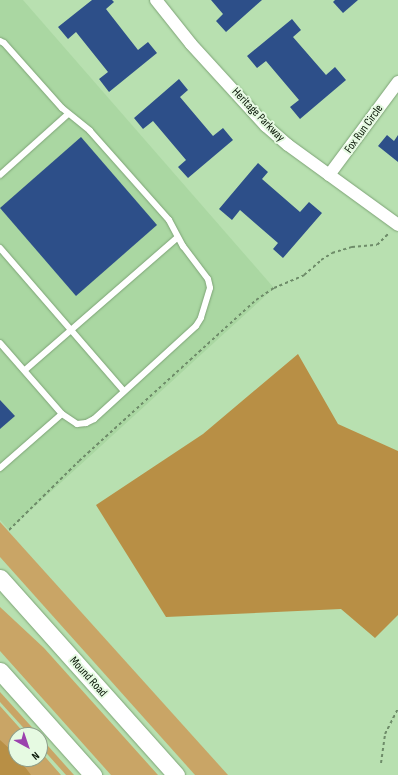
<!DOCTYPE html>
<html>
<head>
<meta charset="utf-8">
<style>
  body { margin:0 }
  #map { position:relative; width:398px; height:775px; overflow:hidden; background:#b8e0b0; font-family:"Sofia Sans Condensed",sans-serif }
  div>[style] { position:absolute }
  [style*='--x'] { left:calc(var(--x)*1px); top:calc(var(--y)*1px); width:calc(var(--w)*1px); rotate:calc(var(--a)*1deg) }
  .built>* { inset:0; background:#aad7a2 }
  .green>* { inset:0; background:#c9a566 }
  .forest>* { inset:0; background:#b88f45 }
  .building>* { inset:0; background:#2d4f89 }
  .path>* { height:2px; margin-top:-1px; transform-origin:0; background:repeating-linear-gradient(90deg,#6e8c69 0 3px,transparent 0 6px) }
  .roads { filter:drop-shadow(0 0 1px #7da376) drop-shadow(0 0 1px #7da376) }
  .lane>* { height:6px; margin:-3px; padding:0 3px; transform-origin:3px; border-radius:3px; background:#fff }
  .street>* { height:12px; margin:-6px; padding:0 6px; transform-origin:6px; border-radius:6px; background:#fff }
  .secondary>* { height:17px; margin:-8.5px; padding:0 8.5px; transform-origin:8.5px; border-radius:8.5px; background:#fff }
  span { translate:-50% -50%; white-space:nowrap; text-align:center; line-height:1.15; -webkit-text-stroke:4px #e6fae2; paint-order:stroke }
  .street-label { font-size:12px; color:#071505 }
  .north { position:absolute; left:8px; top:727px; width:40px; height:40px; box-sizing:border-box; background:#e6fae2; border:1px solid #8d9e8a; border-radius:50%; rotate:140deg; font-size:11px; font-weight:700; line-height:16px; text-align:center; color:#071505 }
  .north::after { content:''; display:block; margin:auto; width:14px; height:18px; background:#9c42ae; clip-path:polygon(50% 0,100% 100%,50% 72%,0 100%) }
</style>
</head>
<body>
<div id="map">
  <div class="built">
    <i style="clip-path:polygon(0 0,23px 0,274px 288px,9px 530px,0 520px)"></i>
  </div>
  <div class="green">
    <i style="clip-path:polygon(0 522px,228px 775px,195px 775px,0 557px)"></i>
    <i style="clip-path:polygon(0 607px,44px 648px,158px 775px,111px 775px,0 651px)"></i>
    <i style="clip-path:polygon(0 692px,39px 735px,30px 735px,0 702px)"></i>
    <i style="clip-path:polygon(0 706px,26px 735px,16px 735px,16px 759px,40px 759px,40px 751px,61px 775px,0 775px)"></i>
    <i style="clip-path:polygon(40px 737px,74px 775px,66px 775px,40px 746px)"></i>
  </div>
  <div class="forest">
    <i style="clip-path:polygon(298px 354px,338px 424px,398px 451px,398px 615px,375px 638px,341px 609px,166px 617px,96px 505px,203px 434px)"></i>
    <i style="clip-path:polygon(0 740px,11px 750px,16px 755px,16px 759px,19px 759px,31px 775px,0 775px)"></i>
  </div>
  <div class="building">
    <i style="clip-path:polygon(92px 0,112px 0,114px 2px,106px 9px,138px 50px,148px 42px,157px 53px,109px 92px,99px 79px,108px 72px,76px 32px,68px 39px,58px 27px)"></i>
    <i style="clip-path:polygon(211px 0,262px 0,226px 32px,216px 21px,223px 14px)"></i>
    <i style="clip-path:polygon(335px 0,358px 0,343px 13px,333px 2px)"></i>
    <i style="clip-path:polygon(292px 19px,301px 30px,293px 37px,326px 75px,335px 67px,346px 80px,300px 119px,290px 107px,299px 100px,266px 61px,257px 68px,247px 56px)"></i>
    <i style="clip-path:polygon(179px 79px,188px 90px,180px 97px,213px 136px,223px 128px,233px 140px,188px 178px,178px 167px,186px 160px,153px 121px,143px 129px,134px 118px)"></i>
    <i style="clip-path:polygon(387px 135px,394px 141px,398px 135px,398px 162px,378px 146px)"></i>
    <i style="clip-path:polygon(81px 137px,157px 225px,76px 296px,0 208px)"></i>
    <i style="clip-path:polygon(258px 163px,268px 172px,262px 179px,300px 212px,309px 202px,322px 213px,283px 258px,273px 249px,278px 243px,240px 210px,232px 220px,219px 209px)"></i>
    <i style="clip-path:polygon(0 400px,15px 416px,0 429px)"></i>
  </div>
  <div class="path">
    <i style="--x:9;--y:530;--w:98;--a:-44.6"></i>
    <i style="--x:79;--y:461;--w:239;--a:-42.3"></i>
    <i style="--x:256;--y:300;--w:22;--a:-34"></i>
    <i style="--x:274;--y:288;--w:33;--a:-23"></i>
    <i style="--x:304;--y:275;--w:23;--a:-41"></i>
    <i style="--x:321;--y:260;--w:13;--a:-32"></i>
    <i style="--x:332;--y:253;--w:21;--a:-17"></i>
    <i style="--x:352;--y:247;--w:25;--a:-5"></i>
    <i style="--x:377;--y:245;--w:17;--a:-45"></i>
    <i style="--x:381;--y:763;--w:29;--a:-82"></i>
    <i style="--x:385;--y:734;--w:29;--a:-63"></i>
  </div>
  <div class="roads">
    <div class="lane">
      <i style="--x:0;--y:41;--w:4;--a:27"></i>
      <i style="--x:4;--y:43;--w:87;--a:48.3"></i>
      <i style="--x:62;--y:108;--w:36;--a:39"></i>
      <i style="--x:90;--y:131;--w:119;--a:48.4"></i>
      <i style="--x:169;--y:220;--w:30;--a:62"></i>
      <i style="--x:183;--y:246;--w:41;--a:52.9"></i>
      <i style="--x:208;--y:279;--w:9;--a:77"></i>
      <i style="--x:210;--y:288;--w:31;--a:107"></i>
      <i style="--x:201;--y:318;--w:9;--a:122"></i>
      <i style="--x:196;--y:326;--w:138;--a:137.6"></i>
      <i style="--x:94;--y:419;--w:9;--a:153"></i>
      <i style="--x:86;--y:423;--w:9;--a:174"></i>
      <i style="--x:77;--y:424;--w:18;--a:-146"></i>
      <i style="--x:62;--y:414;--w:94;--a:-131.1"></i>
      <i style="--x:0;--y:175;--w:91;--a:-41.9"></i>
      <i style="--x:0;--y:248;--w:189;--a:49.1"></i>
      <i style="--x:25;--y:370;--w:201;--a:-41"></i>
      <i style="--x:0;--y:468;--w:82;--a:-41.1"></i>
    </div>
    <div class="street">
      <i style="--x:156;--y:0;--w:56;--a:51.5"></i>
      <i style="--x:191;--y:44;--w:111;--a:47.6"></i>
      <i style="--x:266;--y:126;--w:29;--a:41"></i>
      <i style="--x:288;--y:145;--w:136;--a:36"></i>
      <i style="--x:329;--y:175;--w:116;--a:-53.4"></i>
    </div>
    <div class="secondary">
      <i style="--x:0;--y:578;--w:264;--a:48.2"></i>
      <i style="--x:0;--y:671;--w:140;--a:48.2"></i>
    </div>
  </div>
  <div class="street-label">
    <span style="left:258px;top:115px;rotate:46deg">Heritage Parkway</span>
    <span style="left:364px;top:129px;rotate:-54deg">Fox Run Circle</span>
    <span style="left:88px;top:677px;rotate:48deg">Mound Road</span>
  </div>
  <div class="north">N</div>
</div>
</body>
</html>
